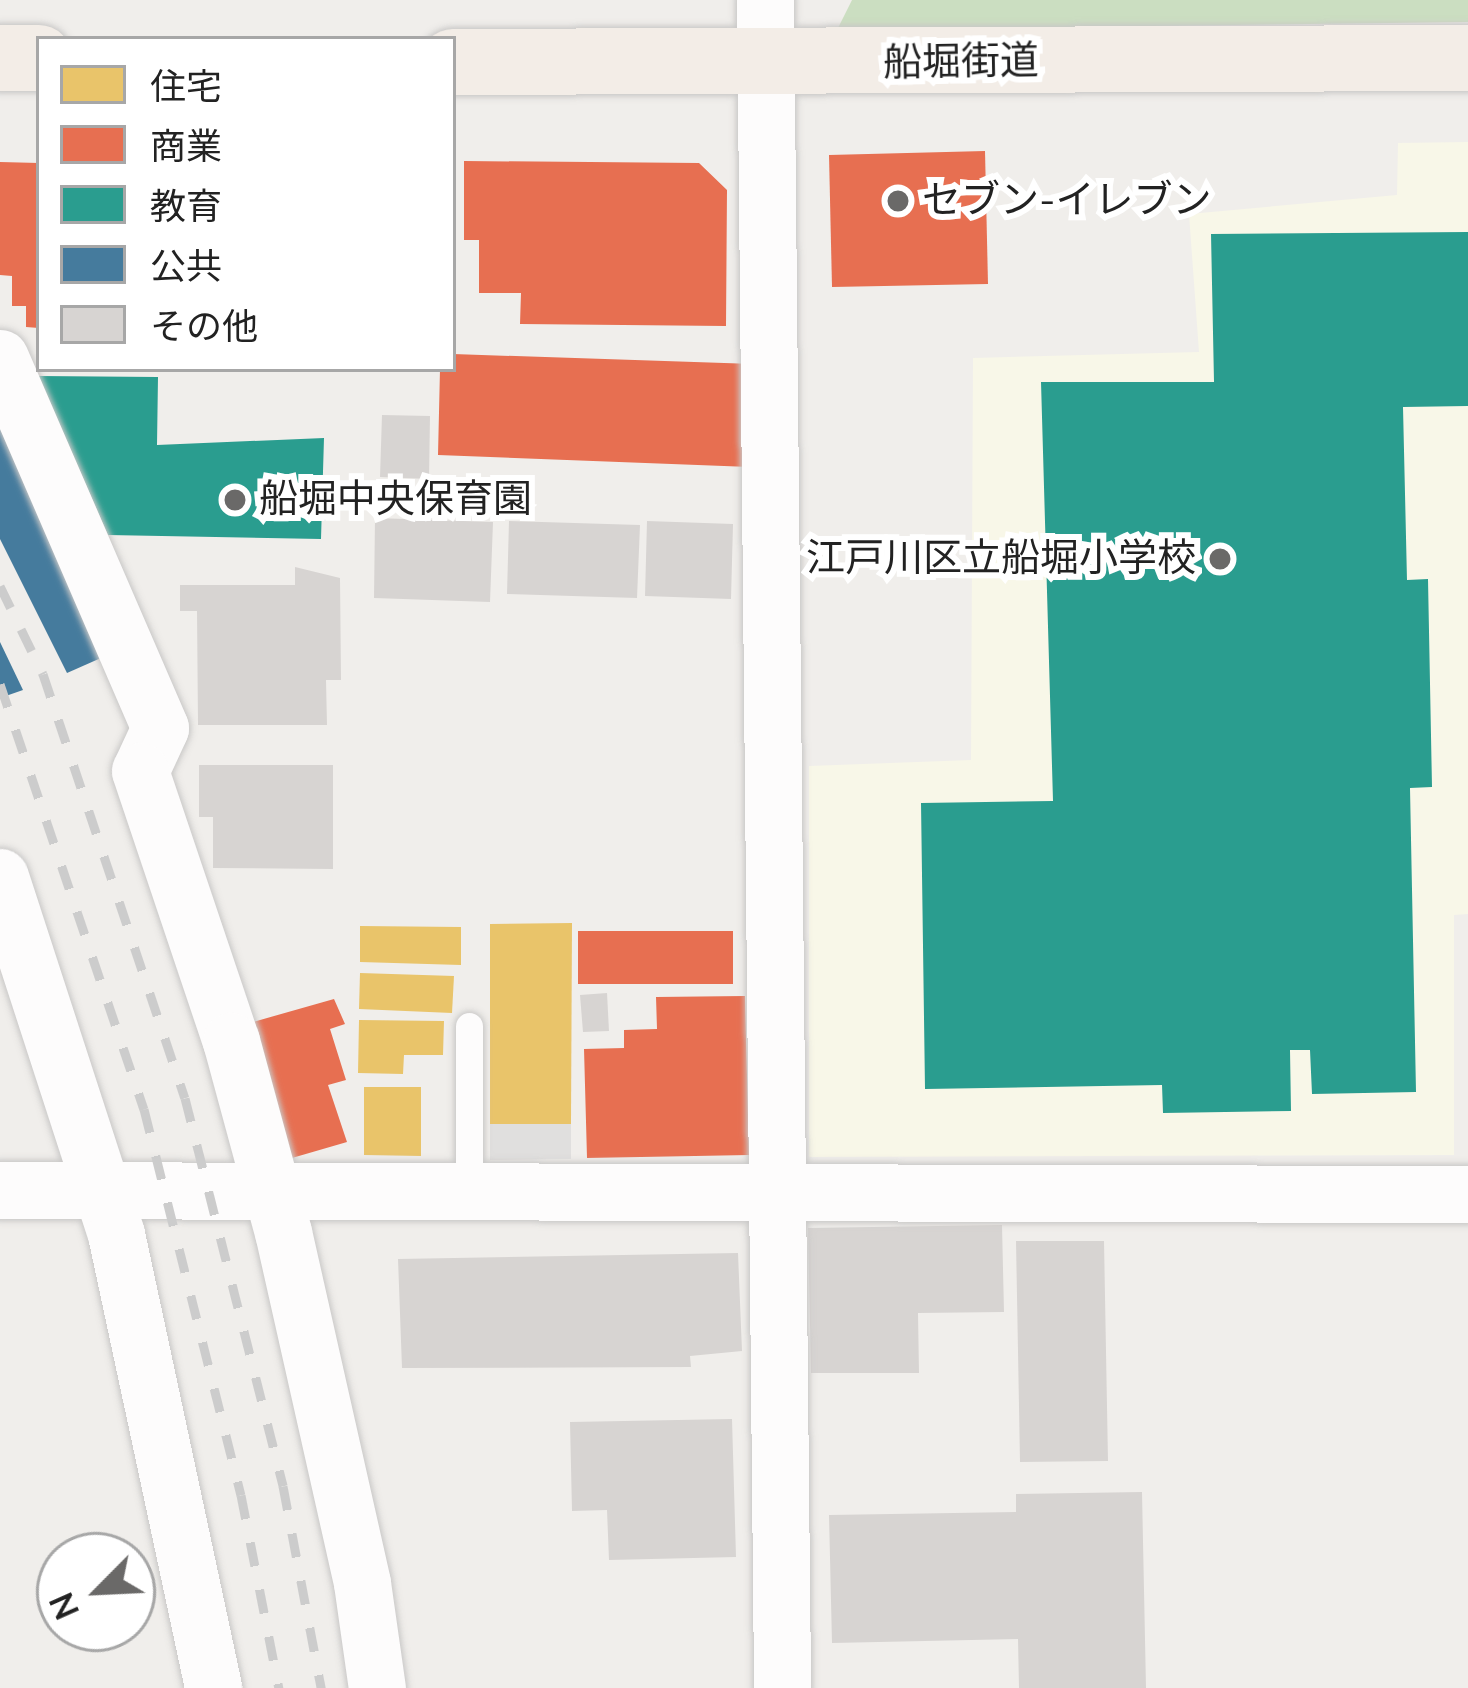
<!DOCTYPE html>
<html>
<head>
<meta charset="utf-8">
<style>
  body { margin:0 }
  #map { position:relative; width:1468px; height:1688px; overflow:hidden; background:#f0eeeb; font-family:"Nunito Sans","Noto Sans JP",sans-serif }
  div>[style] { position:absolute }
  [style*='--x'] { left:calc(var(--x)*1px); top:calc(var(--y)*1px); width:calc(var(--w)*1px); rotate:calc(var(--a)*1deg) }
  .education>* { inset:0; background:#f8f7e8 }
  .forest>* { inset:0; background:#cbdec1 }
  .parking>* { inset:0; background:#e0dfde }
  .homes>* { inset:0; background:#e9c46a }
  .shops>* { inset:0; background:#e76f51 }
  .schools>* { inset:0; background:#2a9d8f }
  .public>* { inset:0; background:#457b9d }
  .building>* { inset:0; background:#d7d4d2 }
  .roads { filter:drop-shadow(0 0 3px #c9c8c7) drop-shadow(0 0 3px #c9c8c7) }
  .service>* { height:27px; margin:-13.5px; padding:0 13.5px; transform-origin:13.5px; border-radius:13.5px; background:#fdfcfc }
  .minor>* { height:57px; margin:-28.5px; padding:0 28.5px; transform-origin:28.5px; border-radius:28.5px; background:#fdfcfc }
  .primary>* { height:66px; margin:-33px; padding:0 33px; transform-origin:33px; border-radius:33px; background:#f3ede7 }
  .rail>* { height:9px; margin-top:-4.5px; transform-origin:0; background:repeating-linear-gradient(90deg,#ccc 0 24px,transparent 0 48px) }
  .dots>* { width:33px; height:33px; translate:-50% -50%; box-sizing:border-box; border:6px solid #fff; border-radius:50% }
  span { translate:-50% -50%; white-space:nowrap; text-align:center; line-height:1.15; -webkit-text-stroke:12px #fff; paint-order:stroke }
  .street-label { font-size:39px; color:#222 }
  .poi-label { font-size:39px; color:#222 }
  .left { translate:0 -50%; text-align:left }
  .right { translate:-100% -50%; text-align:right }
  .legend { position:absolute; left:36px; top:36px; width:420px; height:336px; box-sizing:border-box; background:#fff; border:3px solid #a7a7a7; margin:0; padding:15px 21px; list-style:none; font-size:36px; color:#222 }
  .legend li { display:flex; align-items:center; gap:24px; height:60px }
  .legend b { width:60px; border:3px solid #a7a7a7 }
  .north { position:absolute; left:36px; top:1532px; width:120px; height:120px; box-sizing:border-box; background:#fff; border:3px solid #a7a7a7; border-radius:50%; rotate:246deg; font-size:33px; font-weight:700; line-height:48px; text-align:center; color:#222 }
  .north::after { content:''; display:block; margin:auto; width:42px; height:54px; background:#6a6968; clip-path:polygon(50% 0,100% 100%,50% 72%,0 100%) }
</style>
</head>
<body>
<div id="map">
  <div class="education">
    <i style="clip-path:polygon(1468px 142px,1468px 914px,1454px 915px,1454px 1155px,809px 1157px,809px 766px,971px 760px,973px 358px,1199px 352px,1189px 214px,1397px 195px,1398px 143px)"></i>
  </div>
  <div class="forest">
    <i style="clip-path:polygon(852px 0,1468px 0,1468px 22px,837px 30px)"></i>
  </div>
  <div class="parking">
    <i style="clip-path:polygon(490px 1124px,571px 1124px,571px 1159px,490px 1160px)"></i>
  </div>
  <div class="homes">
    <i style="clip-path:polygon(572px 923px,571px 1124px,490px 1124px,490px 924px)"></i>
    <i style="clip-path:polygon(360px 926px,461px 927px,461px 965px,360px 962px)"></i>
    <i style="clip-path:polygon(360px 973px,454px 976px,452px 1013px,359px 1009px)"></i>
    <i style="clip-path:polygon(359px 1020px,444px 1021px,443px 1055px,404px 1055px,403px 1074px,358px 1073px)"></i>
    <i style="clip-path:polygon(364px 1087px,421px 1087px,421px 1156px,364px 1155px)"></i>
  </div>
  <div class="shops">
    <i style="clip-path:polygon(985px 151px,988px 284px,832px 287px,829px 155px)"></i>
    <i style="clip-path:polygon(464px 161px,699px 163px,727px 190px,726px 326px,520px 324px,521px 293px,479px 293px,479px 240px,464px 240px)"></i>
    <i style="clip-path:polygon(0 162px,39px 163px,39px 328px,26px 327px,26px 306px,12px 306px,12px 276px,0 275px)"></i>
    <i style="clip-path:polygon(453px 354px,754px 364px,750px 467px,438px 455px,440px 369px,453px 369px)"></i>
    <i style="clip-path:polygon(578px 931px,733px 931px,733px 984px,578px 984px)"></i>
    <i style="clip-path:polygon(745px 996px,749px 1155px,587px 1158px,584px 1049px,624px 1048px,624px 1030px,657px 1029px,656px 997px)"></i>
    <i style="clip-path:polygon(334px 999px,345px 1024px,330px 1029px,346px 1080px,328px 1085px,347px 1142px,292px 1158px,253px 1022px)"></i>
  </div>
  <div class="schools">
    <i style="clip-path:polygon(1468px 232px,1468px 406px,1403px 407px,1407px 580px,1428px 579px,1432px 787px,1410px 788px,1416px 1092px,1312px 1094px,1310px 1050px,1290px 1050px,1291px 1111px,1163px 1113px,1162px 1085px,925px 1089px,921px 803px,1053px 801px,1041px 382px,1214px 382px,1211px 234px)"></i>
    <i style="clip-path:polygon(38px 376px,158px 377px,157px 445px,324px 438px,321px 539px,108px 535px)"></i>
  </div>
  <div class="public">
    <i style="clip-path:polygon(0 418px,110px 654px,67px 673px,0 539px)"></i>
    <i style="clip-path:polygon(0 642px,23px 690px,0 698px)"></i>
  </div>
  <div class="building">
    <i style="clip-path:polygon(382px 415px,430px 416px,429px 479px,380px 477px)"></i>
    <i style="clip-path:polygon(375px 518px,493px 522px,490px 602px,374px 598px)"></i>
    <i style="clip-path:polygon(509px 521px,640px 525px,637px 598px,507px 594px)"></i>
    <i style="clip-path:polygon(647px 521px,733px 524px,731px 599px,645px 596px)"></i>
    <i style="clip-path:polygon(295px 567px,340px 578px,341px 680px,326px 680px,327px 725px,198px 725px,197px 611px,180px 611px,180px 585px,295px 585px)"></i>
    <i style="clip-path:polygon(199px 765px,333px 765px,333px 869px,213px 868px,213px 817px,199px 817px)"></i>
    <i style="clip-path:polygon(607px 993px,609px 1031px,583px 1032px,580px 995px)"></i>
    <i style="clip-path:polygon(1002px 1225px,1004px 1312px,918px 1313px,919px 1373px,811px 1373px,808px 1228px)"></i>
    <i style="clip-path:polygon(1016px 1241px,1104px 1241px,1108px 1461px,1020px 1462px)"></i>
    <i style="clip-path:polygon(738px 1253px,742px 1351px,690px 1356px,691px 1367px,402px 1368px,398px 1259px)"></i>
    <i style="clip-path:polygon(732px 1419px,736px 1557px,609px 1560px,607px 1510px,572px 1511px,570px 1422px)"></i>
    <i style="clip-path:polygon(1142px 1492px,1146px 1688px,1019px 1688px,1018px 1639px,832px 1643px,829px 1515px,1016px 1512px,1016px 1494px)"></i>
  </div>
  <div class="roads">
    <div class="service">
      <i style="--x:469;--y:1026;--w:162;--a:90"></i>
    </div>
    <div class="minor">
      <i style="--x:765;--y:0;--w:1688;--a:89.42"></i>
      <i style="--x:0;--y:358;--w:403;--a:66.6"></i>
      <i style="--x:160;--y:728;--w:47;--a:114.9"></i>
      <i style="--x:140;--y:771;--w:285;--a:71.4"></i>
      <i style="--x:231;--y:1041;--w:198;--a:74.8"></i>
      <i style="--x:283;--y:1232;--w:360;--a:77.3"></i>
      <i style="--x:362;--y:1583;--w:106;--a:81.9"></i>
      <i style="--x:0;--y:877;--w:375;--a:72"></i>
      <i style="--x:116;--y:1234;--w:464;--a:77.9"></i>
      <i style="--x:0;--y:1190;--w:1468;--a:0.16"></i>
    </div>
    <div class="primary">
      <i style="--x:0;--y:58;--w:39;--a:0"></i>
      <i style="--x:453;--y:62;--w:1015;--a:-0.23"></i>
    </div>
  </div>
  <div class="rail">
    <i style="--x:0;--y:586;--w:98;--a:64"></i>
    <i style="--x:43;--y:674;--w:447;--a:71.5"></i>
    <i style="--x:185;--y:1098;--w:400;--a:75.8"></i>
    <i style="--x:283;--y:1486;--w:206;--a:79.3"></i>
    <i style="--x:0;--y:684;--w:449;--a:71.3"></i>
    <i style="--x:144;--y:1109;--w:398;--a:75.9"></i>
    <i style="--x:241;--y:1495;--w:197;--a:78.9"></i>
  </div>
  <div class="dots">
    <i style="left:898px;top:201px;background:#6a6968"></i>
    <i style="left:235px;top:500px;background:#6a6968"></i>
    <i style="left:1220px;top:559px;background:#6a6968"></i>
  </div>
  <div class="street-label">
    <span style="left:961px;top:63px;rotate:-1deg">船堀街道</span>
  </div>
  <div class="poi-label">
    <span class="left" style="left:922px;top:201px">セブン-イレブン</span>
    <span class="left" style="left:259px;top:500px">船堀中央保育園</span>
    <span class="right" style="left:1196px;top:559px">江戸川区立船堀小学校</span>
  </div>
  <ul class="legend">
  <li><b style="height:33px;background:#e9c46a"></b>住宅</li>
  <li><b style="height:33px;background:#e76f51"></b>商業</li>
  <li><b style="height:33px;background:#2a9d8f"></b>教育</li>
  <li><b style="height:33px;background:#457b9d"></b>公共</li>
  <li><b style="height:33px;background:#d7d4d2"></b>その他</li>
  </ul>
  <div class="north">N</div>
</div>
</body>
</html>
